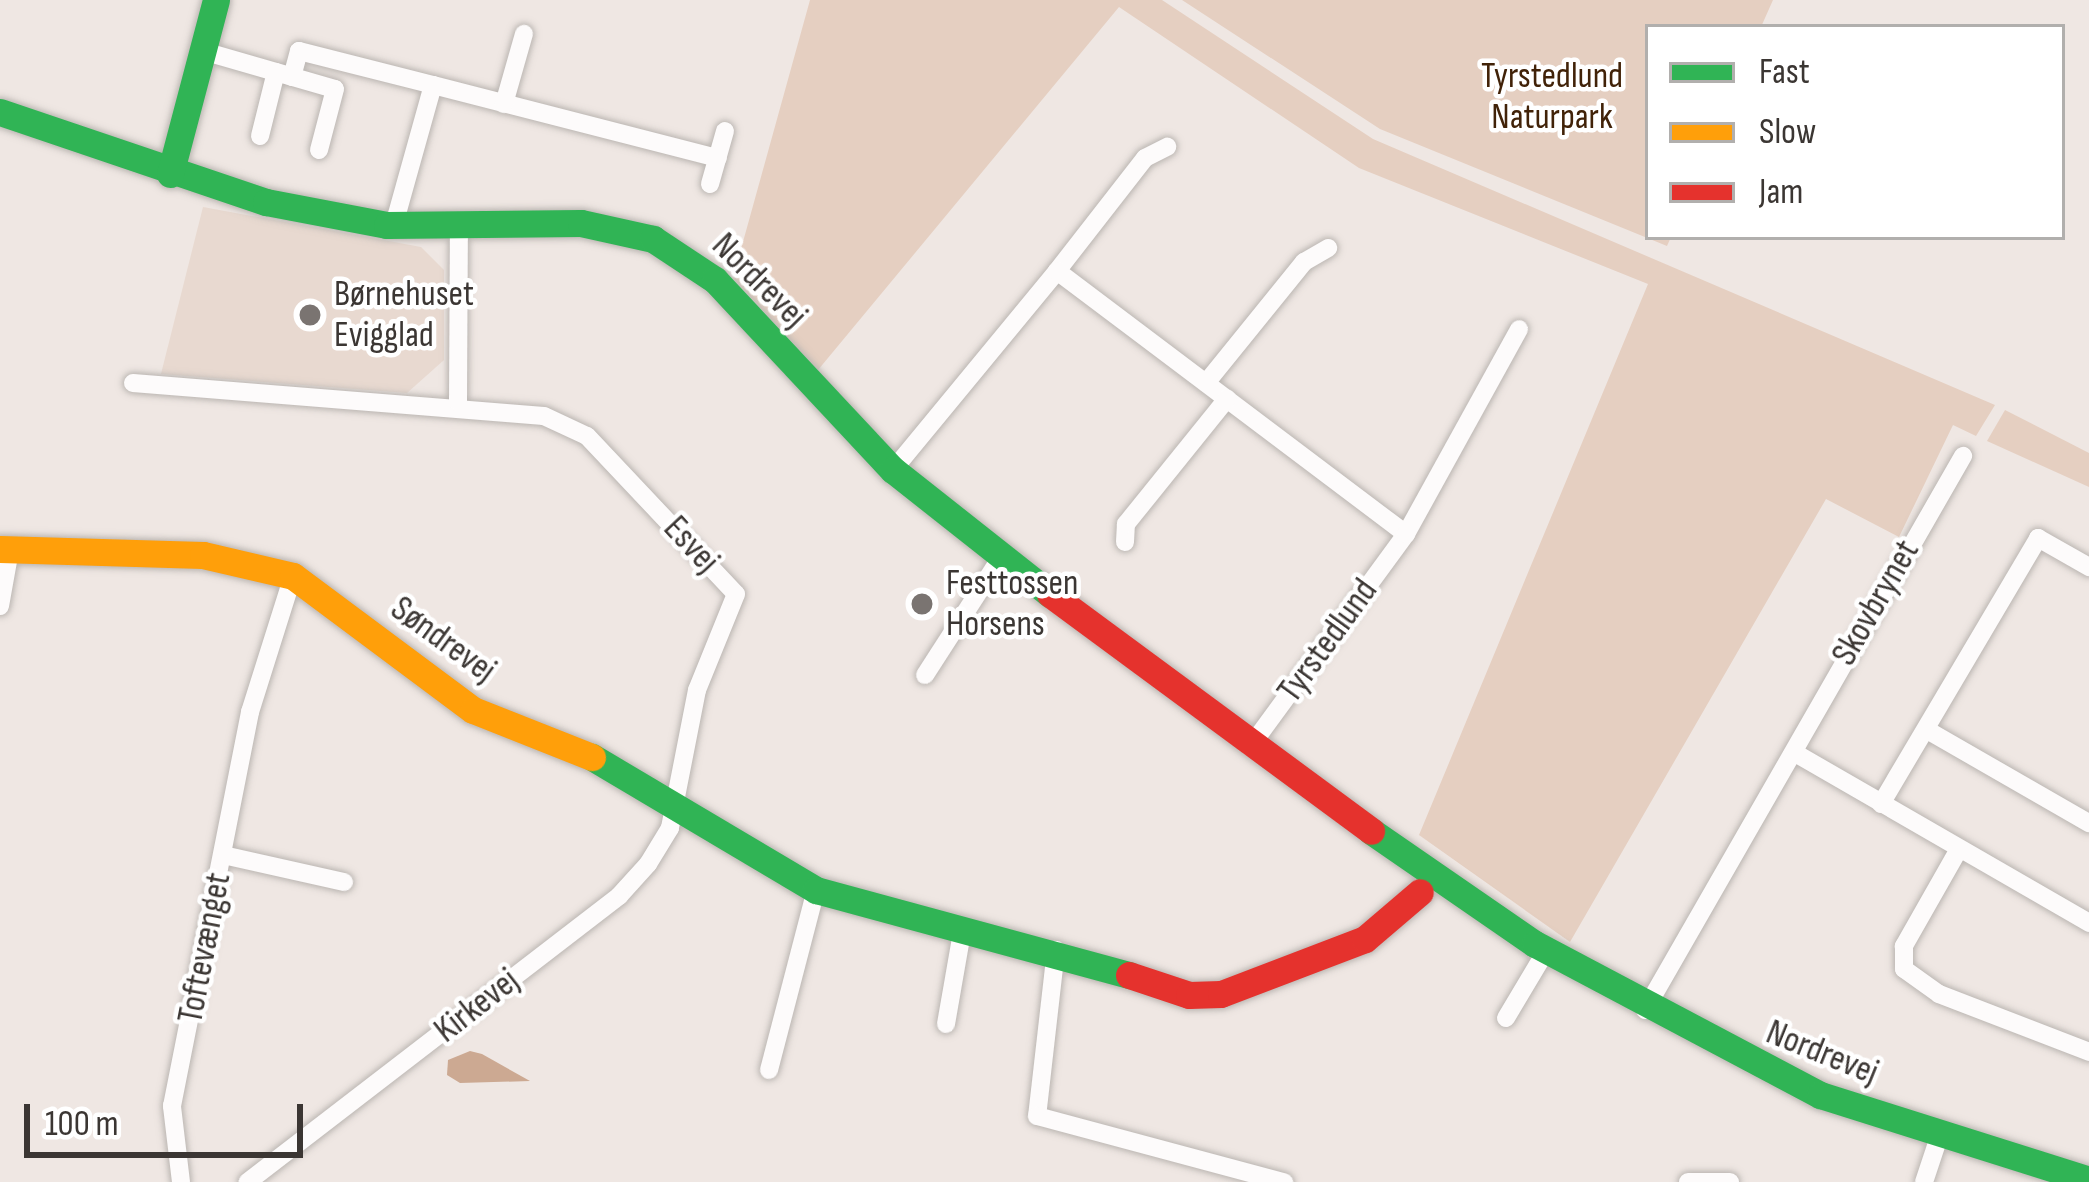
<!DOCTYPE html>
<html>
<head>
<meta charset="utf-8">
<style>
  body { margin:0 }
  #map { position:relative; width:2089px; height:1182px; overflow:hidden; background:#efe7e3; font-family:"Sofia Sans Condensed",sans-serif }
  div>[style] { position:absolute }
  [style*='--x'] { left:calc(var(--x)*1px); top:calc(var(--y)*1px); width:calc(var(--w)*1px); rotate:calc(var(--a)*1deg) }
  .built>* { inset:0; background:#e8d9d0 }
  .green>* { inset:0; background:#e5cfc1 }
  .water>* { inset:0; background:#cca992 }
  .roads { filter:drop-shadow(0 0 3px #bbb6b2) drop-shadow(0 0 3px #bbb6b2) }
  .street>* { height:18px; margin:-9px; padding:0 9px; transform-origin:9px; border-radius:9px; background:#fdfbfb }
  .fast>* { height:27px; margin:-13.5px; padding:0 13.5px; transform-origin:13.5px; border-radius:13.5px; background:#30b455 }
  .slow>* { height:27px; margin:-13.5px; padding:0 13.5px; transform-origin:13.5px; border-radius:13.5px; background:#ff9f0a }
  .jam>* { height:27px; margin:-13.5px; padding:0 13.5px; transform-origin:13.5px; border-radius:13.5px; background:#e5322d }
  .dots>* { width:33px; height:33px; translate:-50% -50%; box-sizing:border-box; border:6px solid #fff; border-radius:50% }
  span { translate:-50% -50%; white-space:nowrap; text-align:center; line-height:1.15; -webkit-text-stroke:9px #fff; paint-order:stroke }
  .park-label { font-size:36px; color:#412208 }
  .street-label { font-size:36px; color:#3b3633 }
  .poi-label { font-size:36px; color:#3b3633 }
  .left { translate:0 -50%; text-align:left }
  .legend { position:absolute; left:1645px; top:24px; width:420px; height:216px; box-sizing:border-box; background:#fff; border:3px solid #b1afad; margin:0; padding:15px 21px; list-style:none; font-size:36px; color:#3b3633 }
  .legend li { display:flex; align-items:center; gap:24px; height:60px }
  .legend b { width:60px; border:3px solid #b1afad }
  .scale { position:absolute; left:24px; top:1104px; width:279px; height:54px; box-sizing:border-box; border:6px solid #3b3633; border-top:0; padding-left:15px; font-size:36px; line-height:42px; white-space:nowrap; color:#3b3633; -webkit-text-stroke:9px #fff; paint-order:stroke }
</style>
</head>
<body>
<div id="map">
  <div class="built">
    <i style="clip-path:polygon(203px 207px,421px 247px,444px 270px,444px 360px,407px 393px,161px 374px)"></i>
  </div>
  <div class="green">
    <i style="clip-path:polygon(810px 0,1162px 0,1373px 139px,1995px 405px,1976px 436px,1953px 425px,1899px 537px,1826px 499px,1570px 942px,1419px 835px,1648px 284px,1359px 168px,1119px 7px,818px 370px,733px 278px)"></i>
    <i style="clip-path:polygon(1182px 0,1773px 0,1761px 27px,1648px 27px,1648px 237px,1671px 237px,1667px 246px,1380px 129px)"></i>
    <i style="clip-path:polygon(2005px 410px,2089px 453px,2089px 487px,1987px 441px)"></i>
  </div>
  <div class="water">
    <i style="clip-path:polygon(470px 1051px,482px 1054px,530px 1081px,460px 1083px,447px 1075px,448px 1060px)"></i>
  </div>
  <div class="roads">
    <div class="street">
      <i style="--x:203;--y:51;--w:137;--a:16.1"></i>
      <i style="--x:335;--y:89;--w:63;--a:104.7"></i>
      <i style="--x:292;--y:77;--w:27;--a:-75"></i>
      <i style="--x:299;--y:51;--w:138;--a:14.2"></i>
      <i style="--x:433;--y:85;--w:145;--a:105.6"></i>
      <i style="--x:433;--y:85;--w:294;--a:14.4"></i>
      <i style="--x:504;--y:104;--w:73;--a:-74.1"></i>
      <i style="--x:260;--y:136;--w:66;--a:-76"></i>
      <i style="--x:710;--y:184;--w:55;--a:-74.2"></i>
      <i style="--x:1057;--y:271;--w:143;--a:-52.1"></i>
      <i style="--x:1145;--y:158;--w:25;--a:-27"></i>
      <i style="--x:133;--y:383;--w:412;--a:4.6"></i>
      <i style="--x:544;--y:416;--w:47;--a:24.9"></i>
      <i style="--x:587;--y:436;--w:217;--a:46.7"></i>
      <i style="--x:736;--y:594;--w:104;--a:112.1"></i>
      <i style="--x:697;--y:690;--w:141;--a:101.1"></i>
      <i style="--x:670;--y:828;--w:42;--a:121.4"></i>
      <i style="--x:648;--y:864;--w:43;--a:132.2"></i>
      <i style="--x:619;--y:896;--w:469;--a:142.4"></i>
      <i style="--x:1206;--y:383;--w:156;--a:-51"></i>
      <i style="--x:1304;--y:262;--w:28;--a:-30"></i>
      <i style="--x:458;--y:402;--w:172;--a:-89.7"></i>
      <i style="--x:893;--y:470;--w:258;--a:-50.5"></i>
      <i style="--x:1057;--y:271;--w:437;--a:37"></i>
      <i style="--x:1406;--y:534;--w:264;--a:126.2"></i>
      <i style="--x:1406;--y:534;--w:234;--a:-61.1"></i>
      <i style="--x:1125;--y:542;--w:18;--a:-87"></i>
      <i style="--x:1126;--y:524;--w:161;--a:-51.1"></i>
      <i style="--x:0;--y:606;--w:57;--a:-79.9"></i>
      <i style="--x:925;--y:675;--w:140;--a:-57.2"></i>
      <i style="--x:1927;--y:730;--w:187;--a:29.9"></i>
      <i style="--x:1795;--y:753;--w:340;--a:30"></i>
      <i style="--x:1881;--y:804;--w:309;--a:-59.4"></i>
      <i style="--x:2038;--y:538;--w:59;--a:29.6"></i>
      <i style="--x:1959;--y:849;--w:112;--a:119.6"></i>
      <i style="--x:1904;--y:946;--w:23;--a:90"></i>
      <i style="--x:1904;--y:969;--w:43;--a:35.5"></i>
      <i style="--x:1939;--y:994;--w:161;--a:21.1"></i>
      <i style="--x:223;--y:855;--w:124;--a:12.6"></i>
      <i style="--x:1056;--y:950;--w:167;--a:96.5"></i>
      <i style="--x:1037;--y:1116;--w:256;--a:15"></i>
      <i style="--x:1645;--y:1010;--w:639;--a:-60.14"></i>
      <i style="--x:1506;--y:1018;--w:78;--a:-59.2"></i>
      <i style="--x:946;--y:1024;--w:93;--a:-80.1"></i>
      <i style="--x:769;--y:1070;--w:186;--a:-75.4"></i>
      <i style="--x:181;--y:1182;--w:77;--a:-96.8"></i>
      <i style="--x:172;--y:1106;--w:402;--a:-78.8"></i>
      <i style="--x:250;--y:712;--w:143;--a:-72.5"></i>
      <i style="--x:1688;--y:1182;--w:42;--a:0"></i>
      <i style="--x:1924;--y:1182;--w:47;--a:-71.6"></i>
    </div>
    <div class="fast">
      <i style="--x:0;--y:112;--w:281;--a:18.7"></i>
      <i style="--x:266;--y:202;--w:123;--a:10.8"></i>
      <i style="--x:387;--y:225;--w:194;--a:-0.6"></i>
      <i style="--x:581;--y:223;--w:74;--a:12.5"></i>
      <i style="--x:653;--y:239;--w:74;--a:33.5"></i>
      <i style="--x:715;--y:280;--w:260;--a:46.9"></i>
      <i style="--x:893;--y:470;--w:200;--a:38.3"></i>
      <i style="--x:170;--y:174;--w:180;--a:-75.2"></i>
      <i style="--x:592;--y:757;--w:261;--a:30.7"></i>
      <i style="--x:816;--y:890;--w:324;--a:15.2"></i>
      <i style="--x:1371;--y:831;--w:199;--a:34.6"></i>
      <i style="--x:1535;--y:944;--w:323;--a:27.9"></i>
      <i style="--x:1820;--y:1095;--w:282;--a:17.5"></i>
    </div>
    <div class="slow">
      <i style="--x:0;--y:549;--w:203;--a:1.7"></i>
      <i style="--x:203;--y:555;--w:92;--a:13.1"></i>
      <i style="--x:293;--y:576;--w:224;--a:36.7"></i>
      <i style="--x:473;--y:710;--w:128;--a:21.6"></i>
    </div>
    <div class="jam">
      <i style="--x:1050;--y:594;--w:399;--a:36.4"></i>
      <i style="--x:1129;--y:975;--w:63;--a:18.4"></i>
      <i style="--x:1189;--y:995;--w:32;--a:-2"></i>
      <i style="--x:1221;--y:994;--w:154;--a:-20.9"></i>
      <i style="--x:1365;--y:939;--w:72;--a:-40.5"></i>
    </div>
  </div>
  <div class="dots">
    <i style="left:310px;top:315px;background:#7a7471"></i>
    <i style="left:922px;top:604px;background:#7a7471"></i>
  </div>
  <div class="park-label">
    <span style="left:1552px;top:97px">Tyrstedlund<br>Naturpark</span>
  </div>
  <div class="street-label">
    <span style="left:759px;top:281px;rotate:45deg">Nordrevej</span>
    <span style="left:691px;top:545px;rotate:47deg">Esvej</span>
    <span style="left:1876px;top:603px;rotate:-60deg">Skovbrynet</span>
    <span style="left:443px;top:640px;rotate:36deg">Søndrevej</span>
    <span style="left:1328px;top:641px;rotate:-54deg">Tyrstedlund</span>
    <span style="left:205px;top:948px;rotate:-79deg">Toftevænget</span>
    <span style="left:477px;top:1006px;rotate:-38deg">Kirkevej</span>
    <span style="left:1822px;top:1053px;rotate:22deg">Nordrevej</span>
  </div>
  <div class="poi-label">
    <span class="left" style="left:334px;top:315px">Børnehuset<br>Evigglad</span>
    <span class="left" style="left:946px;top:604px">Festtossen<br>Horsens</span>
  </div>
  <ul class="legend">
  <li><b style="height:15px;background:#30b455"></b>Fast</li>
  <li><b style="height:15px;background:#ff9f0a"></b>Slow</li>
  <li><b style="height:15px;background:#e5322d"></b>Jam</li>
  </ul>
  <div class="scale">100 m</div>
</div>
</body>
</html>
